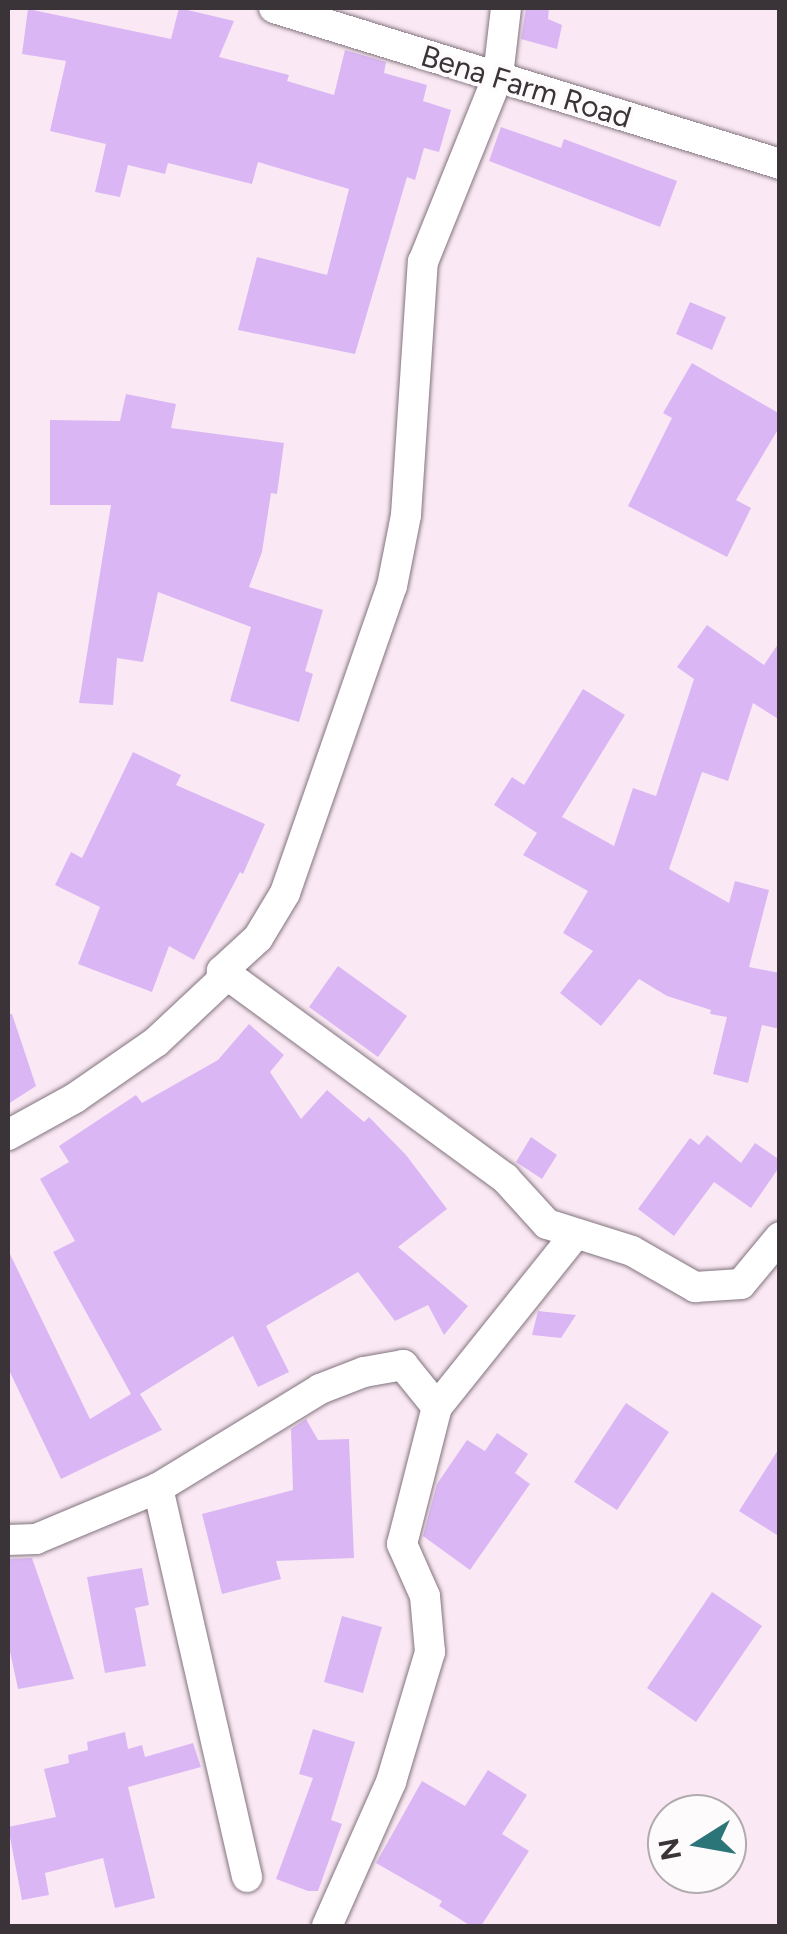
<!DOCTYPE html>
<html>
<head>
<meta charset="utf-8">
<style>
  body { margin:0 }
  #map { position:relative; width:787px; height:1934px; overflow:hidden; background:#fae9f4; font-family:Figtree,sans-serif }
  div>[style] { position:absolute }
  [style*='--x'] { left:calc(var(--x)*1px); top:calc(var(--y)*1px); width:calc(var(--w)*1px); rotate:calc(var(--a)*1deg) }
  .building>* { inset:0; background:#dab7f4 }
  .roads { filter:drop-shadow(0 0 2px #82747e) drop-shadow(0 0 2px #82747e) }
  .minor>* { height:30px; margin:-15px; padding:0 15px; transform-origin:15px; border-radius:15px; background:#fff }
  span { translate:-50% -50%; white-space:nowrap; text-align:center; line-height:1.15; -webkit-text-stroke:8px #fefbfd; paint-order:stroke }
  .street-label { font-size:30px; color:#3a3438 }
  .frame { position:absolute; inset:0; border:10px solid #3a3438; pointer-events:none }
  .north { position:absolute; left:647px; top:1794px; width:100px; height:100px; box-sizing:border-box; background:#fefbfd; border:2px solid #b0abae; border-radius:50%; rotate:259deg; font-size:28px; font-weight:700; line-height:40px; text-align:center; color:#3a3438 }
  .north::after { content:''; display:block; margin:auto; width:35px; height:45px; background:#2b7579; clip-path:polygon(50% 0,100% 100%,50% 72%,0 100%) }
</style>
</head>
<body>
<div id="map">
  <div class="building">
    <i style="clip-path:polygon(179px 8px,234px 21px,219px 57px,289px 75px,287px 81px,334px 95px,345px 50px,386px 62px,384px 73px,427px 85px,423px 101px,451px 110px,439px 152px,424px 148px,415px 180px,407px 177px,355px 354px,238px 330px,257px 257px,327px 275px,349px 189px,258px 162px,252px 184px,168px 163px,165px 174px,128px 165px,120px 197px,95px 192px,106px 144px,50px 131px,66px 61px,22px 54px,28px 9px,171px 39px)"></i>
    <i style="clip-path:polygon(526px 8px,549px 8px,548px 19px,562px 25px,557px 49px,521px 39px)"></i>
    <i style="clip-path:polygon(501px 127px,561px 148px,564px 139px,677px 181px,660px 227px,489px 161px)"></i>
    <i style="clip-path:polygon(690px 302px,726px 317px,712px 350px,676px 334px)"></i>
    <i style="clip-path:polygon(692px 363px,780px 414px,780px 426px,736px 500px,751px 508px,727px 557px,628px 506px,672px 418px,663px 413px)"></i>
    <i style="clip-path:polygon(126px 394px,176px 404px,171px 428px,284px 443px,277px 494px,271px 493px,262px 552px,249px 587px,323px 610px,305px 671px,313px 674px,299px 722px,230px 701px,251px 627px,158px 592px,143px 662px,117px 658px,113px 705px,79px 703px,111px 505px,50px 505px,50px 420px,120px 421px)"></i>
    <i style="clip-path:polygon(707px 625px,764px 665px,780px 641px,780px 720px,753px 703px,728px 781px,702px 772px,669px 869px,729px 903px,735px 881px,769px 890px,749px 967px,780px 973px,780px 1029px,762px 1025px,748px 1083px,713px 1074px,727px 1017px,710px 1014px,711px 1010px,667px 996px,639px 979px,601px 1026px,560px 993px,593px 951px,563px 933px,588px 891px,523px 855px,537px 833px,494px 805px,512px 777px,524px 785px,583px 689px,625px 715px,562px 817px,614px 846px,633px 788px,656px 796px,694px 679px,677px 667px)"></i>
    <i style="clip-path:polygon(133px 752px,181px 775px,176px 785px,265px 824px,243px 874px,240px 872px,194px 960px,169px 946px,152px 992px,78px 964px,100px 907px,55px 885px,71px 852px,82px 858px)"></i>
    <i style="clip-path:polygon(338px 966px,407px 1016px,378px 1057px,309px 1007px)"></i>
    <i style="clip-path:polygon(8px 1014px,12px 1014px,36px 1086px,8px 1104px)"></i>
    <i style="clip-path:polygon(249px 1024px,284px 1055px,270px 1072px,301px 1119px,327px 1090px,364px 1122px,369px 1117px,406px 1155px,447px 1209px,398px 1247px,468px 1306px,444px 1335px,428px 1305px,395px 1321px,358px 1272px,266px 1326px,289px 1372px,258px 1387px,233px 1336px,140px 1394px,162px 1430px,61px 1479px,8px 1368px,8px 1250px,90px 1419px,131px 1394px,53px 1252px,75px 1241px,40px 1179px,69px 1162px,59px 1146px,136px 1095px,142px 1103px,218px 1060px)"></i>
    <i style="clip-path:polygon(707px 1135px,741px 1163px,755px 1143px,780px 1160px,780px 1166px,751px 1208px,714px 1182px,674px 1236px,638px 1209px,690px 1138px,699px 1145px)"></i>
    <i style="clip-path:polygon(531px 1137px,557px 1155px,542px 1179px,516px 1162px)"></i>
    <i style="clip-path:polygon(538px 1311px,576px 1315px,561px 1338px,532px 1335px)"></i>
    <i style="clip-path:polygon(626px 1403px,669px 1432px,617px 1510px,574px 1482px)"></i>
    <i style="clip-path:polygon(306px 1419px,318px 1440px,349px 1439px,354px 1558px,276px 1561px,281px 1579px,222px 1594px,202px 1514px,293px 1490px,291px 1429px)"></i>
    <i style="clip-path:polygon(497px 1433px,528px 1454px,515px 1473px,530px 1484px,470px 1570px,423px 1536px,437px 1484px,467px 1440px,485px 1451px)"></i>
    <i style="clip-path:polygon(780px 1447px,780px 1537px,739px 1511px)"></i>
    <i style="clip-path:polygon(32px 1558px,74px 1679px,18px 1689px,8px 1642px,8px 1559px)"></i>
    <i style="clip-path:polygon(142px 1568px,149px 1605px,135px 1608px,146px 1666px,105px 1673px,87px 1577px)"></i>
    <i style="clip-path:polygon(712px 1592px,762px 1626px,696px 1722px,647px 1688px)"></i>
    <i style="clip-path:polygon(342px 1616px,382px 1627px,363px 1693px,324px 1682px)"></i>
    <i style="clip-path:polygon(313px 1729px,355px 1742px,331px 1820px,342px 1824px,318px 1891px,308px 1891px,276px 1879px,313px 1778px,299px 1774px)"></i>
    <i style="clip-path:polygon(125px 1732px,128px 1749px,142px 1745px,145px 1757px,193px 1743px,201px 1767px,128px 1787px,155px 1898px,115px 1908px,103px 1858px,45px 1873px,49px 1895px,22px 1900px,8px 1827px,56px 1817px,44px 1769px,69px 1763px,68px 1755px,88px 1750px,87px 1742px)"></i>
    <i style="clip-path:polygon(488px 1770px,527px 1795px,502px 1834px,529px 1851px,481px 1926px,471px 1926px,439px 1906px,442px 1901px,376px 1863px,422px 1781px,465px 1806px)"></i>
  </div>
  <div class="roads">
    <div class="minor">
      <i style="--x:274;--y:8;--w:530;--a:17.13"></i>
      <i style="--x:222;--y:971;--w:351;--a:36.2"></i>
      <i style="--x:505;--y:1178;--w:62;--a:47.6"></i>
      <i style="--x:547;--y:1224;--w:89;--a:17.6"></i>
      <i style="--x:632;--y:1251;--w:73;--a:29.7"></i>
      <i style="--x:695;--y:1287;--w:46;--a:-3.7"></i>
      <i style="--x:741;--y:1284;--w:61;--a:-50.3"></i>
      <i style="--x:8;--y:1135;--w:77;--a:-28.9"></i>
      <i style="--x:75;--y:1098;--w:98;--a:-34.7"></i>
      <i style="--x:156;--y:1042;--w:89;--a:-43.2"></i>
      <i style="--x:221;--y:981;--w:10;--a:-84"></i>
      <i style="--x:222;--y:971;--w:49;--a:-42.5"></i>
      <i style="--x:258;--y:938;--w:52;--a:-59"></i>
      <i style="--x:285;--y:893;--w:325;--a:-70.8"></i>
      <i style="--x:392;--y:586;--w:72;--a:-78.8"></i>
      <i style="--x:406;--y:515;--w:254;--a:-86.2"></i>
      <i style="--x:423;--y:262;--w:201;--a:-68"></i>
      <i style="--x:498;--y:76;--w:68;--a:-83.3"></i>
      <i style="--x:158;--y:1488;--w:399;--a:77.1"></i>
      <i style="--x:8;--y:1540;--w:28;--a:-2"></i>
      <i style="--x:36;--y:1539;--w:132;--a:-22.7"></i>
      <i style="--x:158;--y:1488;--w:190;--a:-31.4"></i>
      <i style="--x:320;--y:1389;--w:47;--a:-21.1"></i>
      <i style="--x:364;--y:1372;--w:40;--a:-10"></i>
      <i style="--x:403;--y:1365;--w:54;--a:51"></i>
      <i style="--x:327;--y:1926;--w:158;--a:-66"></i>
      <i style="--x:391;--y:1782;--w:136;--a:-73.3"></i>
      <i style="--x:430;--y:1652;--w:56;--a:-95.1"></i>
      <i style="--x:425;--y:1596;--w:57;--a:-113.9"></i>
      <i style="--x:402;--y:1544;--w:141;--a:-75.7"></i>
      <i style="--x:437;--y:1407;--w:219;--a:-51.3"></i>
    </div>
  </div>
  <div class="street-label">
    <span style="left:526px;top:87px;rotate:17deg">Bena Farm Road</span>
  </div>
  <div class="frame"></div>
  <div class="north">N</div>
</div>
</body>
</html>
